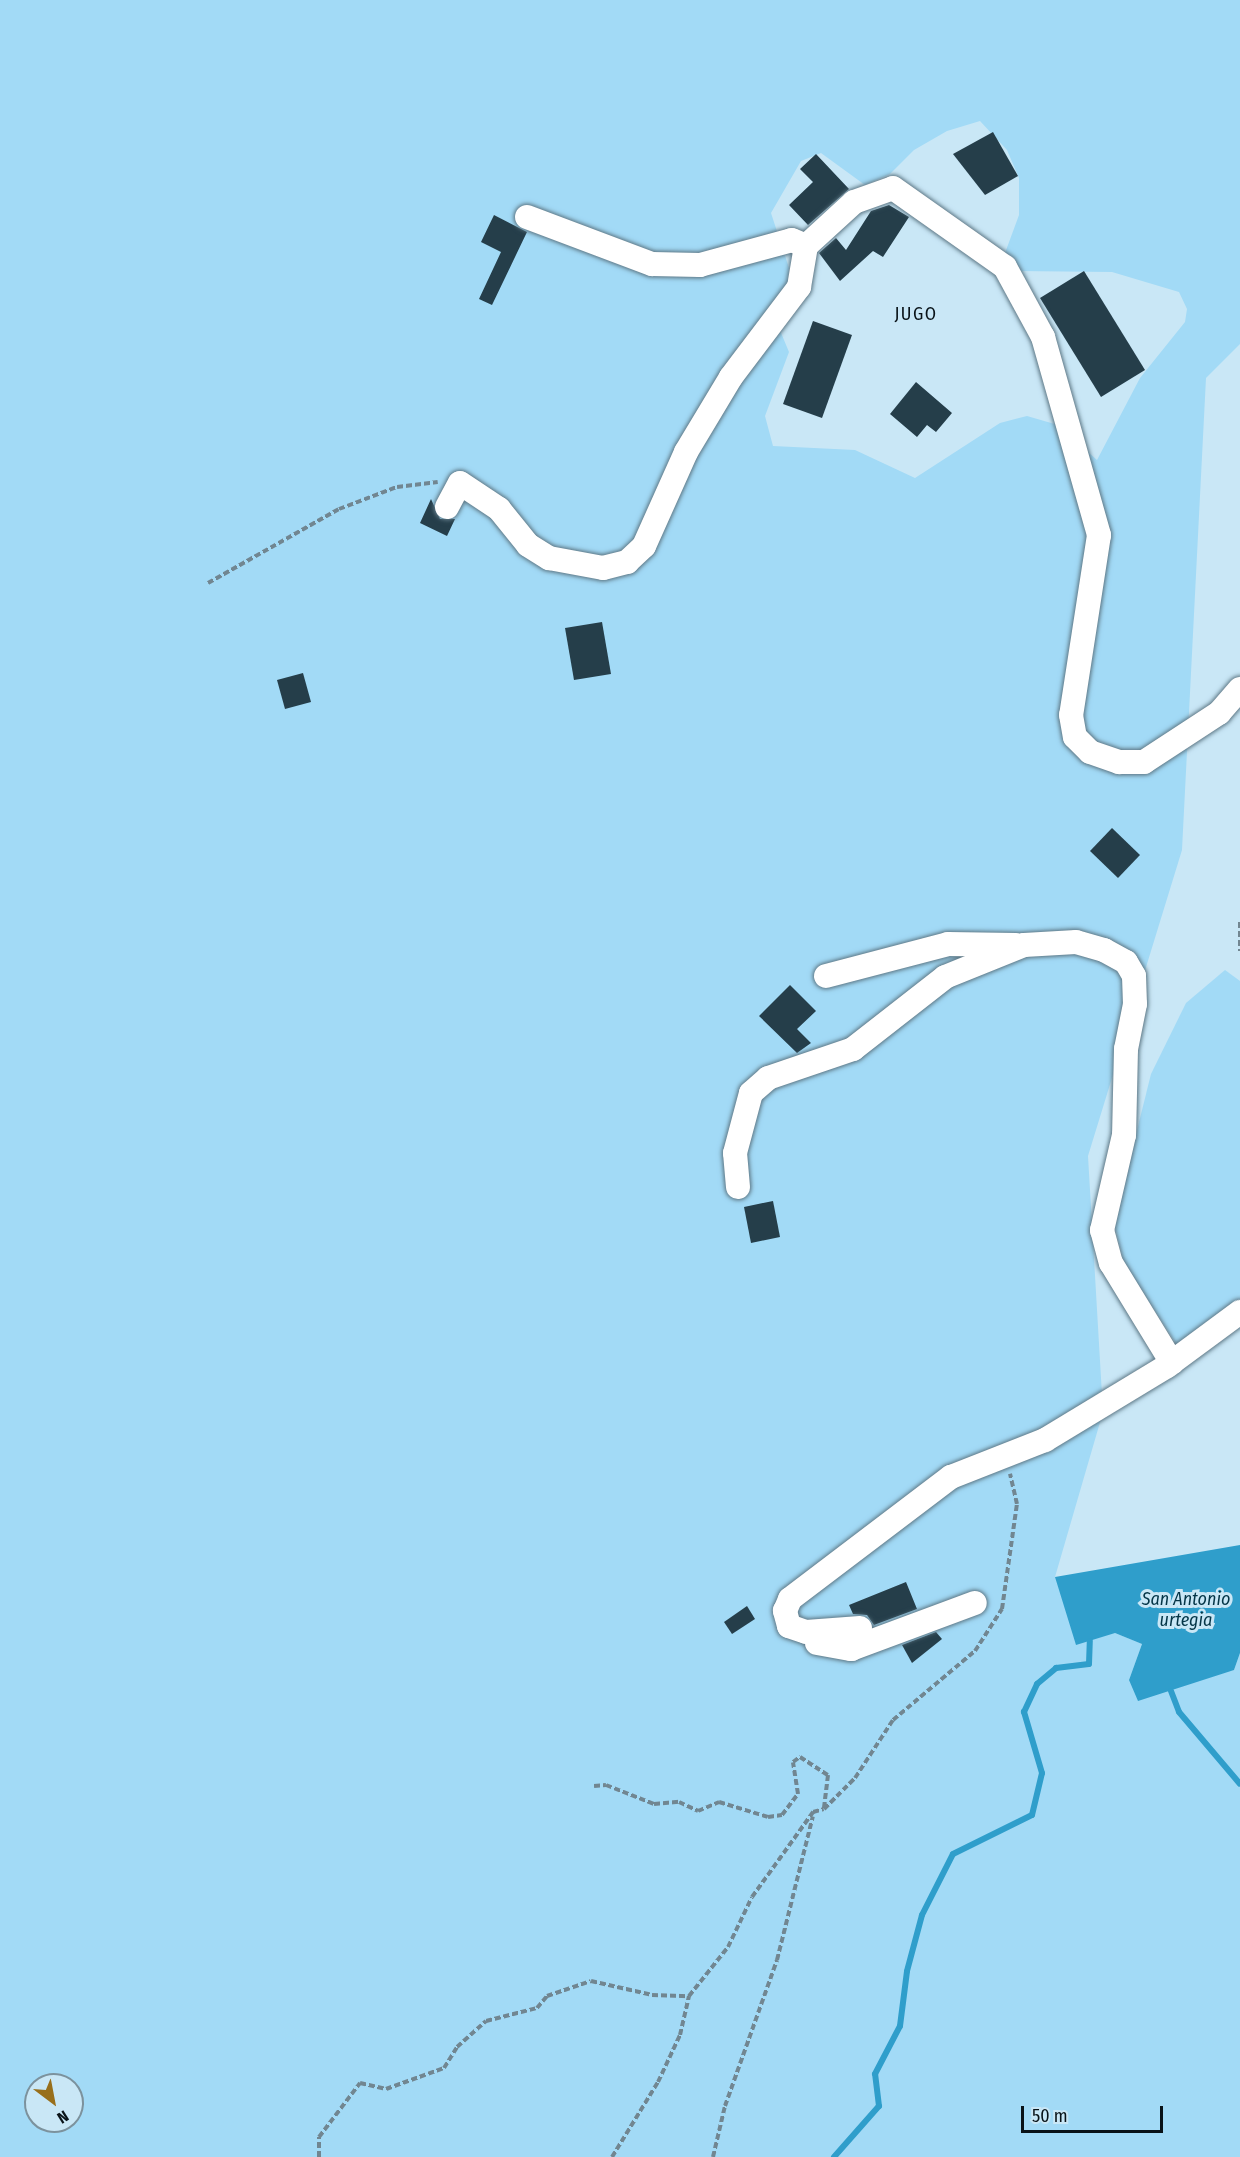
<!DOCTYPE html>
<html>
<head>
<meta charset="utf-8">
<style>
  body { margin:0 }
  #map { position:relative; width:1240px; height:2157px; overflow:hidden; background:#c9e7f6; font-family:"Fira Sans Condensed",sans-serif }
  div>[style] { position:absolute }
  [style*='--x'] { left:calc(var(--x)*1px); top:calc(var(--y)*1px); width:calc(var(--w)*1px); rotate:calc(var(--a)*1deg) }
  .green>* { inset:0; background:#a2daf6 }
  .water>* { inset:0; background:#2f9ecb }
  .stream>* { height:6px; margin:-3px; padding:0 3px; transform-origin:3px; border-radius:3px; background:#2f9ecb }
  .building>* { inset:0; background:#253e4a }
  .path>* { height:4px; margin-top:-2px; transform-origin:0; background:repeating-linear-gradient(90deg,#718691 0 6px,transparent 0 9px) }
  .roads { filter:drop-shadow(0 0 2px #5e7886) drop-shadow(0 0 2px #5e7886) }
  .minor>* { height:24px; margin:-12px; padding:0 12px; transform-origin:12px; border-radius:12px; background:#fff }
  span { translate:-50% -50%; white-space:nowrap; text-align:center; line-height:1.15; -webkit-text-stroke:6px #c9e7f6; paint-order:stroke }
  .neighbourhood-label { font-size:18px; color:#091318; letter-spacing:1.5px }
  .water-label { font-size:18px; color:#043547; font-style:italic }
  .north { position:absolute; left:24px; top:2073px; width:60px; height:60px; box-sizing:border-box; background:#c9e7f6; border:2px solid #7c929d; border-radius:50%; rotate:148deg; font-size:16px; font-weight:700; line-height:24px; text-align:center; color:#091318 }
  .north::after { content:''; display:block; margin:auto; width:21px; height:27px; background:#986f1b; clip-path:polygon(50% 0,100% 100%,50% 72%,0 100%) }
  .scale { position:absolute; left:1021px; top:2106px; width:142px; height:27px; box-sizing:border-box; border:3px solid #091318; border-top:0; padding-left:8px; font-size:18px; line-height:21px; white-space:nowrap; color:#091318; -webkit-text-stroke:4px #c9e7f6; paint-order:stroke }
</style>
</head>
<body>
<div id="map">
  <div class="green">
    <i style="clip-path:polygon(evenodd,0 0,1240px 0,1240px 344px,1206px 378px,1182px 850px,1088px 1156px,1103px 1412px,1055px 1577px,1115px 1633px,1142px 1644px,1129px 1680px,1234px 1670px,1240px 1653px,1240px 2157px,0 2157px,0 0,980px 121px,1007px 150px,1019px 178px,1019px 215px,1005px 253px,1013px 271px,1112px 272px,1179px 292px,1187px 309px,1185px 322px,1140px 378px,1097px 460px,1058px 425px,1027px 416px,1000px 423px,915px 478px,855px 450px,773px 446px,765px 416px,789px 352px,774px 316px,787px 295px,789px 268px,771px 213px,801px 161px,821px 153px,865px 185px,890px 174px,914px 150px,947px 131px,980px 121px,0 0,36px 2085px,72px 2085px,72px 2121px,36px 2121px,36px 2085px)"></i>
    <i style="clip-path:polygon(1225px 970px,1240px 981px,1240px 1304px,1181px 1351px,1124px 1263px,1114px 1223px,1151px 1074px,1186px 1003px)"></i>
  </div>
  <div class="water">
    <i style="clip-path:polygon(1240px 1545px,1240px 1653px,1234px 1670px,1138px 1701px,1129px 1680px,1142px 1644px,1115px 1633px,1076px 1645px,1055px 1577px)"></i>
  </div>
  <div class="stream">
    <i style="--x:1171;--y:1691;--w:22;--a:69"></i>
    <i style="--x:1179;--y:1712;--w:94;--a:49.7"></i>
    <i style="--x:834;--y:2157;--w:68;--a:-48.6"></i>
    <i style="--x:879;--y:2106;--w:32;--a:-97"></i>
    <i style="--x:875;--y:2074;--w:54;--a:-62.5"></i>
    <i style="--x:900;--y:2026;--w:55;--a:-82.7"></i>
    <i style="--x:907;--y:1971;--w:58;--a:-75"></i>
    <i style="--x:922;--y:1915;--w:68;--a:-63.1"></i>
    <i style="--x:953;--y:1854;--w:88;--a:-26.3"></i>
    <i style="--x:1032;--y:1815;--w:43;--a:-76.6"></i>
    <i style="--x:1042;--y:1773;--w:64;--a:-106.4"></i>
    <i style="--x:1024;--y:1712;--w:31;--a:-65"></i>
    <i style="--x:1037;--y:1684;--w:25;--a:-40"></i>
    <i style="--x:1056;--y:1668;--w:33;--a:-7"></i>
    <i style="--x:1089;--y:1664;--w:23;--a:-88"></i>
  </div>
  <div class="building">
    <i style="clip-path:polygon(993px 132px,1018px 176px,985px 195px,953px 154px)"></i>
    <i style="clip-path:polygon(816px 154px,849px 189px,808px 225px,789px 205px,813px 182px,800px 169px)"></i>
    <i style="clip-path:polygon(889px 205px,909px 217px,883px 257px,873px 251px,840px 281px,819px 253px,836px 238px,846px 250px,871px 211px)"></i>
    <i style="clip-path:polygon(494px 215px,527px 232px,492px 305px,479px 299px,501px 252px,481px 242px)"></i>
    <i style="clip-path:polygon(1084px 271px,1145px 370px,1101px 397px,1040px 298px)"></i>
    <i style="clip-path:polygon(813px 321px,852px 335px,822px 418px,783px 404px)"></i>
    <i style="clip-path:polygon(916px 382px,952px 413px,936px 432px,927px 425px,917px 437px,890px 414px)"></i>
    <i style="clip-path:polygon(431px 499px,440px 519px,455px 519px,447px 536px,420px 523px)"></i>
    <i style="clip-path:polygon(602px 622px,611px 674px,574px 680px,565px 628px)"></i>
    <i style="clip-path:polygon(303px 673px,311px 702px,285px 709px,277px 680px)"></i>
    <i style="clip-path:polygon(1112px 828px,1140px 855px,1118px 878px,1090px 851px)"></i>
    <i style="clip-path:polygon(790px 985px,816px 1011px,797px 1029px,811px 1043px,797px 1053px,759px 1016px)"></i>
    <i style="clip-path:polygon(773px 1201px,780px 1237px,751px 1243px,744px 1207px)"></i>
    <i style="clip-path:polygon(906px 1582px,917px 1609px,874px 1625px,867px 1615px,853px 1614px,849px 1605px)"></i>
    <i style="clip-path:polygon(747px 1606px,755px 1619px,732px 1634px,724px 1622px)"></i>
    <i style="clip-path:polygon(936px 1632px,942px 1639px,912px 1663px,902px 1645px)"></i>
  </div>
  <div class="path">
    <i style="--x:208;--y:583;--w:150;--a:-29.5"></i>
    <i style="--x:339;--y:509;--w:62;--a:-20.8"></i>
    <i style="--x:397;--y:487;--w:41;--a:-7"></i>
    <i style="--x:1240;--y:922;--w:29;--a:90"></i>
    <i style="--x:594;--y:1786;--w:12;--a:-5"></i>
    <i style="--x:606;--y:1785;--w:52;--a:21.6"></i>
    <i style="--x:654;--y:1804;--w:25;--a:-5"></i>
    <i style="--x:679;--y:1802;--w:21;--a:25"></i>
    <i style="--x:698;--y:1811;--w:23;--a:-23"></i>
    <i style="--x:719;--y:1802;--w:51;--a:17"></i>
    <i style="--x:768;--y:1817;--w:14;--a:-8"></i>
    <i style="--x:782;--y:1815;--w:26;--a:-53"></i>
    <i style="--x:798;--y:1794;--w:32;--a:-99"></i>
    <i style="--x:793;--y:1762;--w:9;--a:-36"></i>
    <i style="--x:800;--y:1757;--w:33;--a:33"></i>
    <i style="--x:828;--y:1775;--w:34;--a:97"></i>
    <i style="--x:319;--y:2157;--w:20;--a:-90"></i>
    <i style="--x:319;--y:2137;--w:68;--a:-52.8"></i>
    <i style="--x:360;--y:2083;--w:27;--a:13"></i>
    <i style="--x:386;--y:2089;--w:62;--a:-19.9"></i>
    <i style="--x:444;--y:2068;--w:25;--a:-58"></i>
    <i style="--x:457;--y:2047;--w:39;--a:-42"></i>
    <i style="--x:486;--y:2021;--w:53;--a:-14.3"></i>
    <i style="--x:537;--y:2008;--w:16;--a:-50"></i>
    <i style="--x:547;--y:1996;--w:46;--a:-18.8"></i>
    <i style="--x:591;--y:1981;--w:63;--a:12.9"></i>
    <i style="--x:652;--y:1995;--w:37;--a:2"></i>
    <i style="--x:612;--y:2157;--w:88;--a:-58.5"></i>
    <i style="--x:658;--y:2082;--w:52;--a:-64.9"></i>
    <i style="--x:680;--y:2035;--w:40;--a:-77"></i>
    <i style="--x:689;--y:1996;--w:63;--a:-51.5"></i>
    <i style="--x:728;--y:1947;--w:55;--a:-64.4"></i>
    <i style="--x:752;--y:1897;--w:105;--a:-54.3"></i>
    <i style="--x:813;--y:1812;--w:11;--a:-15"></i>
    <i style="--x:824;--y:1809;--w:44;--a:-45"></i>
    <i style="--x:855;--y:1778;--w:69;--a:-56.8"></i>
    <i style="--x:893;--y:1720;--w:107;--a:-40.1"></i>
    <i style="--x:975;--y:1651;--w:50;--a:-57.3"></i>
    <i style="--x:1002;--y:1609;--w:106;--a:-81.9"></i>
    <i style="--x:1017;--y:1504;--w:31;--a:-103"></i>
    <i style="--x:713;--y:2157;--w:52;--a:-76.8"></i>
    <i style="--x:725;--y:2106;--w:155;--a:-70.4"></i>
    <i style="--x:777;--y:1960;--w:148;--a:-76"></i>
  </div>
  <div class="roads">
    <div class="minor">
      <i style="--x:527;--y:217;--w:134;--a:20.6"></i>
      <i style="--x:652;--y:264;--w:48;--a:1.2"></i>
      <i style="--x:700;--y:265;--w:95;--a:-15.2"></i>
      <i style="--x:792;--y:240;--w:15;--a:23"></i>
      <i style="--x:447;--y:507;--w:27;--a:-62"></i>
      <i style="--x:460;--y:483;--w:47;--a:33.7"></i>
      <i style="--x:499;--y:509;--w:46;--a:51.1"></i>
      <i style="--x:528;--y:545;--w:25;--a:32"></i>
      <i style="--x:549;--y:558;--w:55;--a:10.5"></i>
      <i style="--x:603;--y:568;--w:25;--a:-14"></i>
      <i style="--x:627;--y:562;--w:23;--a:-43"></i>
      <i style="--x:644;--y:546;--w:103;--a:-65.9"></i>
      <i style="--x:686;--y:452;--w:87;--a:-59"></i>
      <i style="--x:731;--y:377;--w:113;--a:-52.9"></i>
      <i style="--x:799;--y:287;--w:42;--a:-80.3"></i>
      <i style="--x:806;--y:246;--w:65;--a:-42.5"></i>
      <i style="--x:854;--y:202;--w:41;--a:-19.7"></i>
      <i style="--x:893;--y:188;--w:137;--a:35.2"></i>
      <i style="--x:1005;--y:267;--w:80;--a:61.5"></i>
      <i style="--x:1043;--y:337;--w:206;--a:74.2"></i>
      <i style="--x:1099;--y:535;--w:182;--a:98.8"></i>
      <i style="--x:1071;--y:715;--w:22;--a:80"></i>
      <i style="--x:1075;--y:737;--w:21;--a:45"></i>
      <i style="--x:1090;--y:752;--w:31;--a:19"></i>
      <i style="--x:1119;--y:762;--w:25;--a:0"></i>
      <i style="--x:1144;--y:762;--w:90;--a:-33.2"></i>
      <i style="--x:1219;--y:713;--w:32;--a:-49"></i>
      <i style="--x:826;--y:976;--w:126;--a:-14.7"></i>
      <i style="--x:948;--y:944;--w:68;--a:0.8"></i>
      <i style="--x:738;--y:1187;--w:34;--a:-95"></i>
      <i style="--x:735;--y:1153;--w:62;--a:-75.1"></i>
      <i style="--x:751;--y:1093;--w:23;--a:-41"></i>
      <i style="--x:768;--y:1078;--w:90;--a:-18.8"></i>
      <i style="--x:853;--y:1049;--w:117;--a:-38"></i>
      <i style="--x:945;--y:977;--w:85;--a:-22.1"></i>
      <i style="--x:1024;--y:945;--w:52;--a:-3.3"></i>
      <i style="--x:1076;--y:942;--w:29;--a:16"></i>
      <i style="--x:1104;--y:950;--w:25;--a:29"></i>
      <i style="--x:1126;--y:962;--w:16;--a:60"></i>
      <i style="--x:1134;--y:976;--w:28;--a:88"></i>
      <i style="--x:1135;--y:1004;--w:46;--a:101.3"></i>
      <i style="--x:1126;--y:1049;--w:86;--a:91.3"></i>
      <i style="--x:1124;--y:1135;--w:98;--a:103"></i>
      <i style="--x:1102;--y:1230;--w:34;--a:75"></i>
      <i style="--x:1111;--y:1263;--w:117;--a:58.6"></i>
      <i style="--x:860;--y:1628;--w:54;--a:175.8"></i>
      <i style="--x:806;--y:1632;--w:18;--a:-161"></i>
      <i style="--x:789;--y:1626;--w:16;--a:-105"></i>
      <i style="--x:785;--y:1611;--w:13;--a:-67"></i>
      <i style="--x:790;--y:1599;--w:202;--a:-37.2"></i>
      <i style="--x:951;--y:1477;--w:101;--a:-21.5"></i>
      <i style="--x:1045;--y:1440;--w:143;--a:-31.2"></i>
      <i style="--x:1167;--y:1366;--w:91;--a:-36.5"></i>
      <i style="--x:817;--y:1643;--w:35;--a:10"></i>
      <i style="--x:851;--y:1649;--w:132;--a:-20.4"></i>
    </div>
  </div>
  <div class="neighbourhood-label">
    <span style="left:916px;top:314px">JUGO</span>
  </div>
  <div class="water-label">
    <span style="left:1186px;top:1610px">San Antonio<br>urtegia</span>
  </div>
  <div class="north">N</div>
  <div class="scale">50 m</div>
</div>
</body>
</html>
